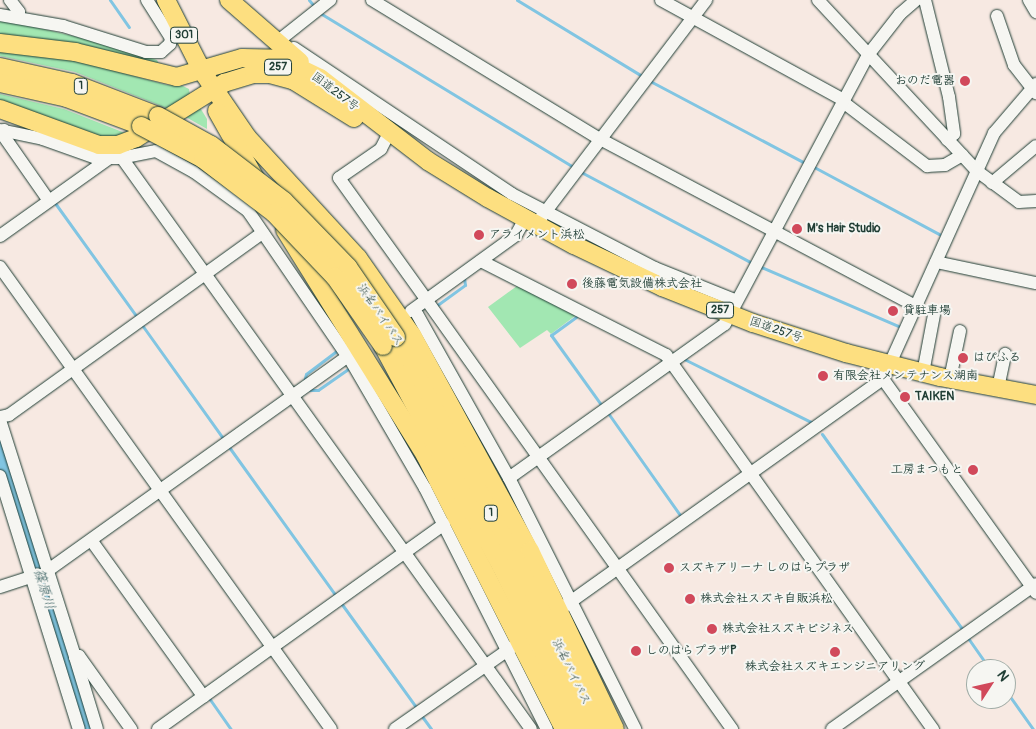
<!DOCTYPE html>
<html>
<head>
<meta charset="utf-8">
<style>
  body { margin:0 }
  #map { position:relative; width:1036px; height:729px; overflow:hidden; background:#f7e9e2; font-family:Pangolin,"Klee One",sans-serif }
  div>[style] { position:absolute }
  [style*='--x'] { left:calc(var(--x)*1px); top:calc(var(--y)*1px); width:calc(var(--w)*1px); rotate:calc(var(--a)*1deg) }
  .green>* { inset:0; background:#a2e7b2 }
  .stream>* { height:3px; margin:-1.5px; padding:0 1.5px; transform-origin:1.5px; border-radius:1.5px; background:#81c5e2 }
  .river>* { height:19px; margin:-9.5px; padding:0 9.5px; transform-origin:9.5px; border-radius:9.5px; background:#81c5e2 }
  .roads { filter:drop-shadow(0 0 1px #1f3d34) drop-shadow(0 0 1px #1f3d34) }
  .minor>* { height:12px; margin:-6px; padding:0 6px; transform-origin:6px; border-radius:6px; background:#f6f6f2 }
  .highway>* { height:18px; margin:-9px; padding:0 9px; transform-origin:9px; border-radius:9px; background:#fddf80 }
  .bridges { filter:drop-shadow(0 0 1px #1f3d34) drop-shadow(0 0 1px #1f3d34) }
  .highway-bridge>* { height:18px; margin:-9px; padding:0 9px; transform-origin:9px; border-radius:9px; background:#fddf80 }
  .dots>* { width:14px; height:14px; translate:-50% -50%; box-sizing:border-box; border:2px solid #f6f6f2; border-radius:50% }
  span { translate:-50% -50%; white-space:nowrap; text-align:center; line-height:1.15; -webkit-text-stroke:4px #f6f6f2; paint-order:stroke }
  .shield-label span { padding:1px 4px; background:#f6f6f2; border:1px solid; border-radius:4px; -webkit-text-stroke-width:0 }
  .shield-label { font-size:11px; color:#1f3d34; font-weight:700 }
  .poi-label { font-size:12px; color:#1f3d34; font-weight:700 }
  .right { translate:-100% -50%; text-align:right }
  .left { translate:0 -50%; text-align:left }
  .street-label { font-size:12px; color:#1f3d34 }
  .water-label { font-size:14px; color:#385f60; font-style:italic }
  .north { position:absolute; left:966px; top:659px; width:50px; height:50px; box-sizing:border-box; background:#f6f6f2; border:1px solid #a0aca6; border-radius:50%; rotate:55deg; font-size:14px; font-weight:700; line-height:20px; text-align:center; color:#1f3d34 }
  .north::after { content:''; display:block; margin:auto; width:18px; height:22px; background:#d1495b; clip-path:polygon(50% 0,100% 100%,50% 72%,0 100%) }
</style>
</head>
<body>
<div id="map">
  <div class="green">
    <i style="clip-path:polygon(0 19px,112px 45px,157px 60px,159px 64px,0 38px)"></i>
    <i style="clip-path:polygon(0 49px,53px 54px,167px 85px,183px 86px,189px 89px,190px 96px,169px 109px,75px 72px,0 56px)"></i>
    <i style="clip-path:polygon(0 94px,64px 109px,125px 133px,108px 139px,0 103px)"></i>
    <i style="clip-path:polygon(199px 106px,207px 119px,207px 129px,184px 116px)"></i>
    <i style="clip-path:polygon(517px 286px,574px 314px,575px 316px,551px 334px,547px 330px,520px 348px,488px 307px)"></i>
  </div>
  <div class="stream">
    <i style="--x:110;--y:0;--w:33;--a:55"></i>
    <i style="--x:309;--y:0;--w:8;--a:50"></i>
    <i style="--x:517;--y:0;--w:146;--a:31.3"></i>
    <i style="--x:320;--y:13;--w:296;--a:31.3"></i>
    <i style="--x:650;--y:81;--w:175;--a:27.9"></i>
    <i style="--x:814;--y:167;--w:142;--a:28.2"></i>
    <i style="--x:581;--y:172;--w:194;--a:28"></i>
    <i style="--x:55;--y:203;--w:140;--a:54.3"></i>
    <i style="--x:761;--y:267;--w:151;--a:23.3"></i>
    <i style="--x:436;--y:306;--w:36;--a:-36"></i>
    <i style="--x:465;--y:285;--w:7;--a:-98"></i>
    <i style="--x:576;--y:317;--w:31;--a:144"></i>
    <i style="--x:551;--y:335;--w:87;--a:54.3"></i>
    <i style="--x:142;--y:325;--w:139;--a:54.4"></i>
    <i style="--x:684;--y:359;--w:146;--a:26.4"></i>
    <i style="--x:304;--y:382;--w:8;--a:-76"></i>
    <i style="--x:306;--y:374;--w:39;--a:-37"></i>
    <i style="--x:310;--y:390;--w:8;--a:0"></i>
    <i style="--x:318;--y:390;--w:38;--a:-35"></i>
    <i style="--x:608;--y:413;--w:128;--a:54.8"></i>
    <i style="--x:822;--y:434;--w:241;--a:54.3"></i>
    <i style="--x:229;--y:447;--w:183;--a:54.3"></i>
    <i style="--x:341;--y:603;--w:128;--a:54.2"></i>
    <i style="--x:968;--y:638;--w:38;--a:55"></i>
    <i style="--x:1006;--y:691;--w:47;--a:54.6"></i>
    <i style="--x:209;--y:698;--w:38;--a:55"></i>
    <i style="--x:421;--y:715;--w:17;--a:54"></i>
  </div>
  <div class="river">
    <i style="--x:0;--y:448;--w:294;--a:72.6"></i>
  </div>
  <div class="roads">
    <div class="minor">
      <i style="--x:10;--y:0;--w:15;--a:53"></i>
      <i style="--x:19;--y:12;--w:6;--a:99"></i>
      <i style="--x:372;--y:0;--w:267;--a:31.4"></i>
      <i style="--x:600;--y:139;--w:357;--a:27.9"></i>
      <i style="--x:661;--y:0;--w:209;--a:28.7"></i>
      <i style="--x:818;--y:0;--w:233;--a:47.1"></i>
      <i style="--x:977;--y:171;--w:52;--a:36.4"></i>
      <i style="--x:1019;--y:202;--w:17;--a:-3"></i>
      <i style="--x:925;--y:0;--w:100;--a:76.1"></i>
      <i style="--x:949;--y:97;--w:37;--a:82"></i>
      <i style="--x:954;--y:134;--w:9;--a:139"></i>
      <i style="--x:1029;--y:0;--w:14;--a:60"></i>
      <i style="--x:0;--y:15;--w:64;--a:9.9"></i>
      <i style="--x:63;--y:26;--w:87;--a:17.4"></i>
      <i style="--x:146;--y:52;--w:15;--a:0"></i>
      <i style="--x:161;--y:52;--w:12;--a:-42"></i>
      <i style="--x:170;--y:44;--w:6;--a:-81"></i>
      <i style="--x:171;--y:38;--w:45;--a:-122.3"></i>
      <i style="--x:997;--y:16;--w:52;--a:70.9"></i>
      <i style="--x:1014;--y:65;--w:36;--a:52"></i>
      <i style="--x:277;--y:42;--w:68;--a:-38.4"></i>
      <i style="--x:294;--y:48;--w:262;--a:33.8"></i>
      <i style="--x:512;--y:194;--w:161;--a:27.4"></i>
      <i style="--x:655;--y:268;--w:88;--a:21.9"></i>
      <i style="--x:843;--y:102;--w:106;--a:37.3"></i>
      <i style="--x:927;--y:166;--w:18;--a:-3"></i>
      <i style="--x:945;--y:165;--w:20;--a:-30"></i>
      <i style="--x:0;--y:130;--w:44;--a:11.8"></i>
      <i style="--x:43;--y:139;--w:56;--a:19.7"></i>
      <i style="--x:96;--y:158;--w:24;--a:0"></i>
      <i style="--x:120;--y:158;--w:37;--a:-11"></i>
      <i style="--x:156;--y:151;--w:43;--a:28.9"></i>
      <i style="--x:194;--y:172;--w:67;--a:35.8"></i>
      <i style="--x:248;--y:211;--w:170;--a:55.6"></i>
      <i style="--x:4;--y:130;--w:5;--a:101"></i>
      <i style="--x:3;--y:135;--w:80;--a:55.1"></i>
      <i style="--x:387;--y:137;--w:13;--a:117"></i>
      <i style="--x:381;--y:149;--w:51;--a:145.4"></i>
      <i style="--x:339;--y:178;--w:144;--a:54.3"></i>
      <i style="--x:122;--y:158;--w:702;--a:54.39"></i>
      <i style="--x:992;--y:183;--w:57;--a:-40.1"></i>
      <i style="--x:540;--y:219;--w:275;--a:-52.8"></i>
      <i style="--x:0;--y:236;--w:133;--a:-35.5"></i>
      <i style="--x:481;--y:261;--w:208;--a:26.9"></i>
      <i style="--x:666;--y:355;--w:460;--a:54.5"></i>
      <i style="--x:936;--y:262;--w:102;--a:11.9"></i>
      <i style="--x:0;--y:267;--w:568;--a:54.38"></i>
      <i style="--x:430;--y:305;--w:521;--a:54.54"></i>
      <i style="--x:411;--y:311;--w:130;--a:-35.9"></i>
      <i style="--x:516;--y:235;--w:18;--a:-61"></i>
      <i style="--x:417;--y:314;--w:188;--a:60.7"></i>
      <i style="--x:509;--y:478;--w:281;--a:63.3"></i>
      <i style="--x:351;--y:361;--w:147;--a:59.8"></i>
      <i style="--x:425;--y:488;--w:270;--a:63.2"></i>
      <i style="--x:923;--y:373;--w:59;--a:-79.3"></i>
      <i style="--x:883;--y:379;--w:263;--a:54.4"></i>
      <i style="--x:950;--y:379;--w:49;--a:-78.2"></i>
      <i style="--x:998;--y:388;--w:35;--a:-78"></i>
      <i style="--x:0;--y:417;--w:9;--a:-13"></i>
      <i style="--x:9;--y:415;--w:312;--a:-35.7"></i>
      <i style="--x:0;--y:420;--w:249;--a:72.4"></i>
      <i style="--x:75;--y:657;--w:4;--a:-14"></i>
      <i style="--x:79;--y:656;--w:90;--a:54.5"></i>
      <i style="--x:0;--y:476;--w:265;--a:72.7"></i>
      <i style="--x:509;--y:478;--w:265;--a:-35.5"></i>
      <i style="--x:725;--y:324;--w:305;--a:-62"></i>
      <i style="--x:868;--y:55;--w:52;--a:-52"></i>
      <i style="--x:900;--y:14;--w:21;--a:-41"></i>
      <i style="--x:91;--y:540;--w:193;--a:54.3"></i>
      <i style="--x:47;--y:571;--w:372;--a:-35.5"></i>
      <i style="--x:0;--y:587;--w:40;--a:-18"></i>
      <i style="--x:559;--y:610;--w:398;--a:-35.5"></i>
      <i style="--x:883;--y:379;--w:270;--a:-65.7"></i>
      <i style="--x:994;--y:133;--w:65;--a:-49.4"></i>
      <i style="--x:75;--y:657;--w:75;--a:73"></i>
      <i style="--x:158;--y:729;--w:352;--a:-35.6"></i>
      <i style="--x:395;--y:729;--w:146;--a:-35"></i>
      <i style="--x:832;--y:729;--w:250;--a:-35.4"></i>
    </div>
    <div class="highway">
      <i style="--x:166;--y:0;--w:80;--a:63.1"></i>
      <i style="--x:202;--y:71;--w:80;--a:55.7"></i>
      <i style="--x:247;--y:137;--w:164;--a:47.5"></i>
      <i style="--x:358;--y:258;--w:94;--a:55"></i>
      <i style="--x:412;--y:335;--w:246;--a:61.4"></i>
      <i style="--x:530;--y:551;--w:197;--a:64.5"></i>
      <i style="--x:229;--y:0;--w:94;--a:41.1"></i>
      <i style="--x:0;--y:43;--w:76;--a:6.8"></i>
      <i style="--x:75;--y:52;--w:105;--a:13.8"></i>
      <i style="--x:177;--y:77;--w:68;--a:-16.3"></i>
      <i style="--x:242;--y:58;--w:39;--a:1"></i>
      <i style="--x:281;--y:59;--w:43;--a:26"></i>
      <i style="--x:320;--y:78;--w:136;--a:37.5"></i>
      <i style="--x:428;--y:161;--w:70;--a:31.7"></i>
      <i style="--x:488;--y:198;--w:98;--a:28.7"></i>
      <i style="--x:574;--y:245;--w:98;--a:25.5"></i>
      <i style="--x:662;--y:287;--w:98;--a:21.6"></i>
      <i style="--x:753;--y:323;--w:98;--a:17.9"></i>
      <i style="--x:846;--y:353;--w:97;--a:14.3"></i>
      <i style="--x:940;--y:377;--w:98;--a:10.6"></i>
      <i style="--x:0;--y:67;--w:74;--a:12.5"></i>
      <i style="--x:72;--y:83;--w:92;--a:21"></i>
      <i style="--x:0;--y:83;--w:69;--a:12.6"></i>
      <i style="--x:67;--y:98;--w:79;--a:20.7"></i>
      <i style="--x:0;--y:109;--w:105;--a:20"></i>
      <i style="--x:99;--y:145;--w:19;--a:0"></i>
      <i style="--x:118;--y:145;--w:19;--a:-21"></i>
      <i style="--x:136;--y:138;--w:104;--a:-32"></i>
      <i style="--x:224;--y:83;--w:31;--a:-17"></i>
      <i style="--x:254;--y:74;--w:16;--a:0"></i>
      <i style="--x:270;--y:74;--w:24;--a:15"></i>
      <i style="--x:293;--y:80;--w:72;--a:31.9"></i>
      <i style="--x:217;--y:111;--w:79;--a:60.5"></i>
      <i style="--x:285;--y:230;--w:265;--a:58.1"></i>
      <i style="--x:425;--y:455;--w:307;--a:63.1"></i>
      <i style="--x:396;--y:337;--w:252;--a:61.8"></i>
      <i style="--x:515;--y:559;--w:190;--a:63.7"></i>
      <i style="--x:383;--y:346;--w:250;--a:61.8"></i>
      <i style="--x:501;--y:566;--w:182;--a:63.9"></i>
    </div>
  </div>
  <div class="bridges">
    <div class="highway-bridge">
      <i style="--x:158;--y:116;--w:60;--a:28.7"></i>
      <i style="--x:211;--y:145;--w:92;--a:37.5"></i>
      <i style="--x:284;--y:201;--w:92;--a:45.9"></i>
      <i style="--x:348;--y:267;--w:85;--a:55.6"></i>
      <i style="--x:141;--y:126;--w:70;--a:28"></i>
      <i style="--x:203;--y:159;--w:89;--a:37.3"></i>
      <i style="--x:274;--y:213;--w:88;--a:46.4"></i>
      <i style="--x:335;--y:277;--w:84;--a:55.2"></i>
    </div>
  </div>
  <div class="dots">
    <i style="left:965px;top:81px;background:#d1495b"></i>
    <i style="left:797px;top:229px;background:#d1495b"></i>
    <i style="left:479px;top:235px;background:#d1495b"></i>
    <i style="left:572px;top:284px;background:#d1495b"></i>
    <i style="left:893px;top:311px;background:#d1495b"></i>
    <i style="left:963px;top:358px;background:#d1495b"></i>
    <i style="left:823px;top:376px;background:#d1495b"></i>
    <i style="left:905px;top:397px;background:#d1495b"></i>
    <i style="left:973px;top:470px;background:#d1495b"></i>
    <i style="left:669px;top:568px;background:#d1495b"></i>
    <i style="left:690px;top:599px;background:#d1495b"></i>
    <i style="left:712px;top:629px;background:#d1495b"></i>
    <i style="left:636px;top:651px;background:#d1495b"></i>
    <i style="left:835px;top:652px;background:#d1495b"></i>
  </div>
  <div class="shield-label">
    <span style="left:184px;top:35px">301</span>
    <span style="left:278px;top:67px">257</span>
    <span style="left:81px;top:86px">1</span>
    <span style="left:720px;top:310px">257</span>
    <span style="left:491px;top:513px">1</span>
  </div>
  <div class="poi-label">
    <span class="right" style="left:955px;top:81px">おのだ電器</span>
    <span class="left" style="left:807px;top:229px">M's Hair Studio</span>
    <span class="left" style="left:489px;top:235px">アライメント浜松</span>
    <span class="left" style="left:582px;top:284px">後藤電気設備株式会社</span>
    <span class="left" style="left:903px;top:311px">貸駐車場</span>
    <span class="left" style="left:973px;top:358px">はぴふる</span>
    <span class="left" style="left:833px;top:376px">有限会社メンテナンス湖南</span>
    <span class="left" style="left:915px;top:397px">TAIKEN</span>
    <span class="right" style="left:963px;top:470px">工房まつもと</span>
    <span class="left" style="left:679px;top:568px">スズキアリーナ しのはらプラザ</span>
    <span class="left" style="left:700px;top:599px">株式会社スズキ自販浜松</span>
    <span class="left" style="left:722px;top:629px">株式会社スズキビジネス</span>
    <span class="left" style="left:646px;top:651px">しのはらプラザP</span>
    <span style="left:835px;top:667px">株式会社スズキエンジニアリング</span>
  </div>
  <div class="street-label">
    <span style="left:335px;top:92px;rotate:37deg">国道257号</span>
    <span style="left:380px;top:315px;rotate:56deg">浜名バイパス</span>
    <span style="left:776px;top:330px;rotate:19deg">国道257号</span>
    <span style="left:571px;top:672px;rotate:64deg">浜名バイパス</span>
  </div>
  <div class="water-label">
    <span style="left:44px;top:589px;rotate:73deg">篠原川</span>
  </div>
  <div class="north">N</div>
</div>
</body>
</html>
